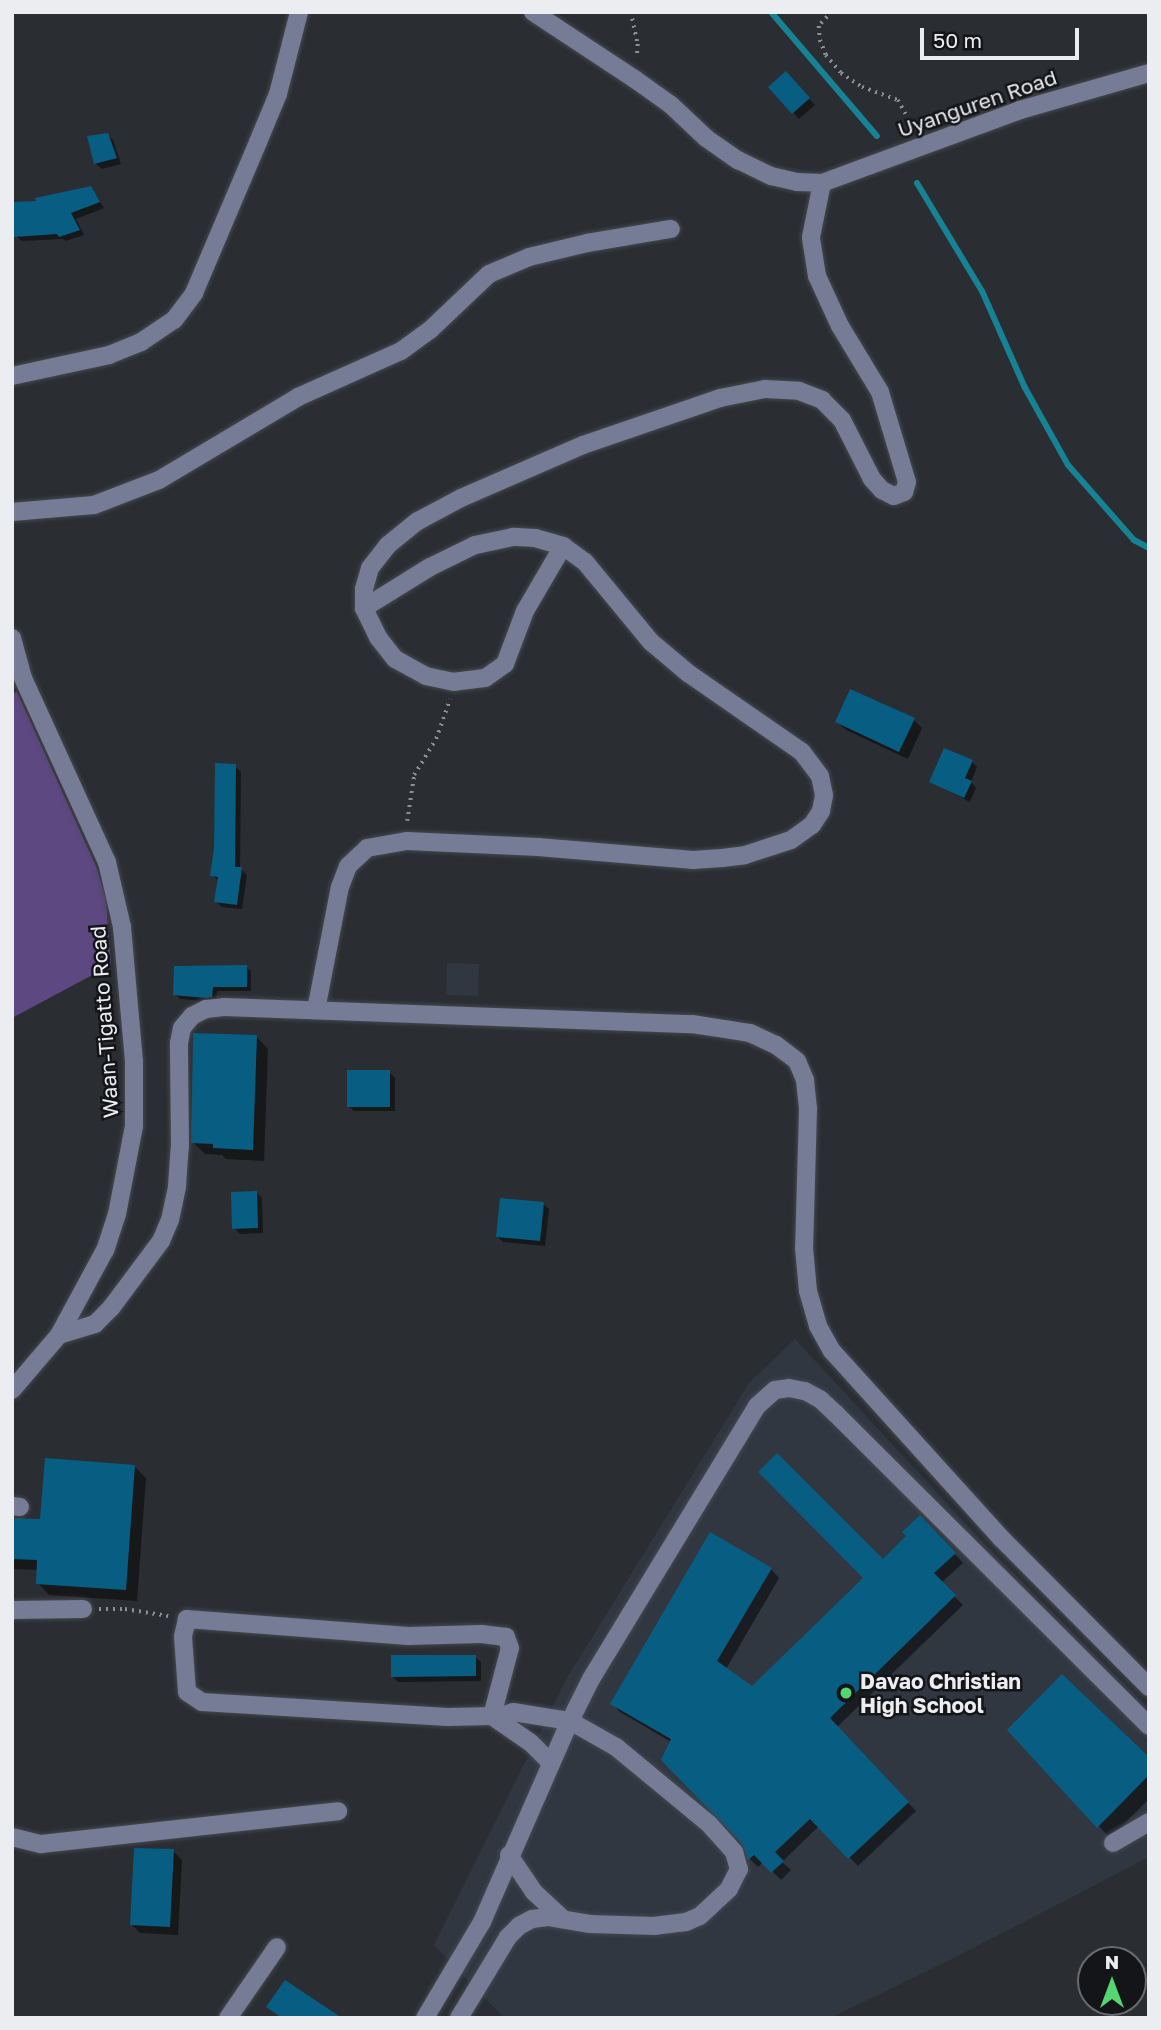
<!DOCTYPE html>
<html>
<head>
<meta charset="utf-8">
<style>
  body { margin:0 }
  #map { position:relative; width:1161px; height:2030px; overflow:hidden; background:#2a2d32; font-family:"Golos Text",sans-serif }
  div>[style] { position:absolute }
  [style*='--x'] { left:calc(var(--x)*1px); top:calc(var(--y)*1px); width:calc(var(--w)*1px); rotate:calc(var(--a)*1deg) }
  .built>* { inset:0; background:#303741 }
  .forest>* { inset:0; background:#5d4881 }
  .shadow>* { inset:0; background:#0007 }
  .stream>* { height:6px; margin:-3px; padding:0 3px; transform-origin:3px; border-radius:3px; background:#168294 }
  .building>* { inset:0; background:#085e82 }
  .path>* { height:3.5px; margin-top:-1.75px; transform-origin:0; background:repeating-linear-gradient(90deg,#8d8f93 0 2px,transparent 0 7px) }
  .roads { filter:drop-shadow(0 0 2px #45484d) drop-shadow(0 0 2px #45484d) }
  .minor>* { height:18px; margin:-9px; padding:0 9px; transform-origin:9px; border-radius:9px; background:#767b96 }
  .dots>* { width:19px; height:19px; translate:-50% -50%; box-sizing:border-box; border:4px solid #141518; border-radius:50% }
  span { translate:-50% -50%; white-space:nowrap; text-align:center; line-height:1.15; -webkit-text-stroke:5px #141518; paint-order:stroke }
  .street-label { font-size:21px; color:#ebedf0 }
  .poi-label { font-size:21px; color:#ebedf0; font-weight:700 }
  .left { translate:0 -50%; text-align:left }
  .frame { position:absolute; inset:0; border:14px solid #ebedf0; pointer-events:none }
  .north { position:absolute; left:1077px; top:1946px; width:70px; height:70px; box-sizing:border-box; background:#141518; border:2px solid #6a6b6e; border-radius:50%; rotate:0deg; font-size:19px; font-weight:700; line-height:28px; text-align:center; color:#ebedf0 }
  .north::after { content:''; display:block; margin:auto; width:24px; height:32px; background:#55d671; clip-path:polygon(50% 0,100% 100%,50% 72%,0 100%) }
  .scale { position:absolute; left:920px; top:28px; width:159px; height:32px; box-sizing:border-box; border:4px solid #ebedf0; border-top:0; padding-left:9px; font-size:21px; line-height:24px; white-space:nowrap; color:#ebedf0; -webkit-text-stroke:5px #141518; paint-order:stroke }
</style>
</head>
<body>
<div id="map">
  <div class="built">
    <i style="clip-path:polygon(447px 963px,479px 964px,478px 996px,446px 995px)"></i>
    <i style="clip-path:polygon(795px 1339px,992px 1552px,1149px 1709px,1149px 1857px,954px 1958px,830px 2018px,504px 2018px,434px 1945px,567px 1678px,749px 1383px)"></i>
  </div>
  <div class="forest">
    <i style="clip-path:polygon(17px 692px,96px 866px,106px 899px,111px 965px,12px 1018px,12px 693px)"></i>
  </div>
  <div class="shadow">
    <i style="clip-path:polygon(786px 74px,815px 105px,799px 119px,771px 87px)"></i>
    <i style="clip-path:polygon(107px 135px,113px 140px,121px 164px,102px 169px,96px 164px,89px 137px)"></i>
    <i style="clip-path:polygon(90px 187px,104px 208px,76px 219px,84px 235px,66px 241px,63px 239px,22px 241px,16px 236px,12px 204px,38px 203px)"></i>
    <i style="clip-path:polygon(914px 720px,922px 728px,908px 759px,846px 730px,837px 722px)"></i>
    <i style="clip-path:polygon(972px 762px,977px 767px,971px 782px,976px 788px,970px 802px,931px 782px)"></i>
    <i style="clip-path:polygon(235px 766px,241px 772px,240px 868px,247px 875px,242px 909px,222px 907px,216px 901px,219px 881px,212px 875px)"></i>
    <i style="clip-path:polygon(246px 967px,251px 971px,251px 991px,217px 991px,216px 1001px,212px 1002px,180px 999px,175px 994px)"></i>
    <i style="clip-path:polygon(257px 1037px,268px 1049px,264px 1161px,226px 1159px,222px 1155px,205px 1154px,193px 1142px)"></i>
    <i style="clip-path:polygon(389px 1072px,395px 1078px,395px 1111px,354px 1111px,349px 1106px)"></i>
    <i style="clip-path:polygon(257px 1193px,262px 1198px,263px 1233px,240px 1234px,234px 1228px)"></i>
    <i style="clip-path:polygon(543px 1204px,549px 1209px,545px 1246px,503px 1242px,497px 1236px)"></i>
    <i style="clip-path:polygon(134px 1466px,146px 1478px,137px 1601px,49px 1595px,38px 1583px,38px 1570px,12px 1569px,12px 1520px,42px 1521px)"></i>
    <i style="clip-path:polygon(929px 1526px,963px 1563px,941px 1583px,963px 1605px,837px 1727px,916px 1811px,858px 1866px,819px 1826px,782px 1862px,791px 1870px,781px 1880px,763px 1862px,758px 1867px,750px 1859px,744px 1843px,671px 1742px,620px 1712px,612px 1703px,771px 1569px,779px 1578px,726px 1669px,752px 1688px,883px 1561px)"></i>
    <i style="clip-path:polygon(475px 1657px,481px 1662px,481px 1681px,398px 1682px,392px 1676px)"></i>
    <i style="clip-path:polygon(1009px 1730px,1149px 1760px,1149px 1799px,1110px 1838px)"></i>
    <i style="clip-path:polygon(173px 1851px,182px 1860px,178px 1935px,140px 1933px,131px 1924px)"></i>
  </div>
  <div class="stream">
    <i style="--x:771;--y:12;--w:163;--a:49.5"></i>
    <i style="--x:917;--y:183;--w:126;--a:59"></i>
    <i style="--x:982;--y:291;--w:104;--a:66.1"></i>
    <i style="--x:1024;--y:386;--w:90;--a:60.9"></i>
    <i style="--x:1068;--y:465;--w:100;--a:48.7"></i>
    <i style="--x:1134;--y:540;--w:17;--a:28"></i>
  </div>
  <div class="building">
    <i style="clip-path:polygon(786px 71px,810px 98px,792px 114px,768px 87px)"></i>
    <i style="clip-path:polygon(108px 133px,117px 158px,94px 164px,87px 136px)"></i>
    <i style="clip-path:polygon(91px 186px,100px 202px,71px 213px,80px 230px,59px 237px,57px 234px,14px 237px,12px 202px,36px 201px,35px 198px)"></i>
    <i style="clip-path:polygon(850px 689px,915px 718px,899px 752px,835px 722px)"></i>
    <i style="clip-path:polygon(944px 748px,973px 760px,965px 778px,972px 781px,964px 798px,929px 782px)"></i>
    <i style="clip-path:polygon(215px 763px,236px 764px,235px 867px,242px 867px,237px 905px,214px 902px,218px 877px,210px 876px,214px 849px)"></i>
    <i style="clip-path:polygon(247px 965px,247px 987px,213px 987px,212px 997px,206px 998px,173px 995px,174px 966px)"></i>
    <i style="clip-path:polygon(193px 1033px,257px 1035px,253px 1150px,213px 1148px,213px 1144px,191px 1143px)"></i>
    <i style="clip-path:polygon(347px 1070px,390px 1070px,390px 1107px,347px 1107px)"></i>
    <i style="clip-path:polygon(257px 1191px,258px 1228px,232px 1229px,231px 1192px)"></i>
    <i style="clip-path:polygon(500px 1198px,544px 1202px,540px 1241px,496px 1237px)"></i>
    <i style="clip-path:polygon(777px 1453px,883px 1559px,906px 1536px,902px 1532px,920px 1515px,956px 1553px,934px 1573px,956px 1595px,830px 1718px,909px 1802px,848px 1859px,810px 1819px,775px 1852px,784px 1861px,771px 1873px,754px 1855px,748px 1860px,742px 1844px,661px 1760px,671px 1739px,610px 1704px,710px 1532px,772px 1568px,717px 1661px,752px 1686px,863px 1578px,758px 1472px)"></i>
    <i style="clip-path:polygon(45px 1458px,135px 1465px,126px 1590px,36px 1584px,37px 1560px,12px 1559px,12px 1518px,40px 1519px)"></i>
    <i style="clip-path:polygon(391px 1655px,476px 1655px,476px 1676px,391px 1677px)"></i>
    <i style="clip-path:polygon(1062px 1674px,1149px 1757px,1149px 1775px,1097px 1828px,1007px 1730px)"></i>
    <i style="clip-path:polygon(134px 1848px,174px 1849px,170px 1927px,130px 1925px)"></i>
    <i style="clip-path:polygon(285px 1980px,342px 2018px,282px 2018px,266px 2007px)"></i>
  </div>
  <div class="path">
    <i style="--x:631;--y:12;--w:33;--a:78"></i>
    <i style="--x:638;--y:44;--w:14;--a:94"></i>
    <i style="--x:832;--y:12;--w:19;--a:133"></i>
    <i style="--x:819;--y:26;--w:14;--a:86"></i>
    <i style="--x:820;--y:40;--w:16;--a:68"></i>
    <i style="--x:826;--y:55;--w:23;--a:50"></i>
    <i style="--x:841;--y:73;--w:25;--a:34"></i>
    <i style="--x:862;--y:87;--w:38;--a:20"></i>
    <i style="--x:898;--y:100;--w:35;--a:61"></i>
    <i style="--x:407;--y:821;--w:47;--a:-81.3"></i>
    <i style="--x:414;--y:775;--w:42;--a:-58.6"></i>
    <i style="--x:436;--y:739;--w:42;--a:-70.7"></i>
    <i style="--x:99;--y:1609;--w:26;--a:0"></i>
    <i style="--x:125;--y:1609;--w:44;--a:9.2"></i>
  </div>
  <div class="roads">
    <div class="minor">
      <i style="--x:533;--y:12;--w:123;--a:33.4"></i>
      <i style="--x:636;--y:80;--w:43;--a:35.5"></i>
      <i style="--x:671;--y:105;--w:48;--a:43.3"></i>
      <i style="--x:706;--y:138;--w:39;--a:35"></i>
      <i style="--x:738;--y:160;--w:37;--a:26"></i>
      <i style="--x:771;--y:176;--w:27;--a:13"></i>
      <i style="--x:797;--y:182;--w:25;--a:2"></i>
      <i style="--x:822;--y:183;--w:211;--a:-20.2"></i>
      <i style="--x:1020;--y:110;--w:134;--a:-16"></i>
      <i style="--x:12;--y:376;--w:99;--a:-12.2"></i>
      <i style="--x:109;--y:355;--w:35;--a:-22"></i>
      <i style="--x:141;--y:342;--w:40;--a:-34"></i>
      <i style="--x:174;--y:320;--w:34;--a:-53"></i>
      <i style="--x:194;--y:293;--w:164;--a:-67"></i>
      <i style="--x:258;--y:142;--w:52;--a:-67.4"></i>
      <i style="--x:278;--y:94;--w:85;--a:-75.6"></i>
      <i style="--x:12;--y:512;--w:82;--a:-4.9"></i>
      <i style="--x:94;--y:505;--w:70;--a:-21"></i>
      <i style="--x:159;--y:480;--w:162;--a:-30.8"></i>
      <i style="--x:298;--y:397;--w:113;--a:-24.1"></i>
      <i style="--x:401;--y:351;--w:36;--a:-36"></i>
      <i style="--x:430;--y:330;--w:81;--a:-43.5"></i>
      <i style="--x:489;--y:274;--w:43;--a:-23"></i>
      <i style="--x:529;--y:257;--w:60;--a:-13.6"></i>
      <i style="--x:587;--y:243;--w:85;--a:-9.5"></i>
      <i style="--x:563;--y:546;--w:75;--a:120.3"></i>
      <i style="--x:525;--y:611;--w:57;--a:110.7"></i>
      <i style="--x:505;--y:664;--w:24;--a:145"></i>
      <i style="--x:485;--y:678;--w:31;--a:173"></i>
      <i style="--x:454;--y:682;--w:29;--a:-168"></i>
      <i style="--x:426;--y:676;--w:35;--a:-151"></i>
      <i style="--x:395;--y:659;--w:28;--a:-128"></i>
      <i style="--x:378;--y:637;--w:32;--a:-116"></i>
      <i style="--x:364;--y:608;--w:19;--a:-90"></i>
      <i style="--x:364;--y:589;--w:22;--a:-74"></i>
      <i style="--x:370;--y:568;--w:29;--a:-52"></i>
      <i style="--x:388;--y:545;--w:38;--a:-39"></i>
      <i style="--x:418;--y:521;--w:49;--a:-28.1"></i>
      <i style="--x:461;--y:498;--w:133;--a:-23.5"></i>
      <i style="--x:583;--y:445;--w:145;--a:-18.9"></i>
      <i style="--x:720;--y:398;--w:46;--a:-11.3"></i>
      <i style="--x:765;--y:389;--w:34;--a:3"></i>
      <i style="--x:799;--y:391;--w:25;--a:21"></i>
      <i style="--x:822;--y:400;--w:28;--a:45"></i>
      <i style="--x:842;--y:420;--w:66;--a:63"></i>
      <i style="--x:872;--y:479;--w:15;--a:48"></i>
      <i style="--x:882;--y:490;--w:13;--a:27"></i>
      <i style="--x:894;--y:496;--w:11;--a:-22"></i>
      <i style="--x:904;--y:492;--w:10;--a:-73"></i>
      <i style="--x:907;--y:482;--w:94;--a:-106.7"></i>
      <i style="--x:880;--y:392;--w:77;--a:-121.2"></i>
      <i style="--x:840;--y:326;--w:55;--a:-114.7"></i>
      <i style="--x:817;--y:276;--w:39;--a:-99"></i>
      <i style="--x:811;--y:237;--w:55;--a:-78.5"></i>
      <i style="--x:12;--y:638;--w:41;--a:74.6"></i>
      <i style="--x:23;--y:678;--w:202;--a:65.5"></i>
      <i style="--x:107;--y:862;--w:67;--a:77"></i>
      <i style="--x:122;--y:927;--w:136;--a:84.9"></i>
      <i style="--x:134;--y:1062;--w:64;--a:90"></i>
      <i style="--x:134;--y:1126;--w:90;--a:100.9"></i>
      <i style="--x:117;--y:1214;--w:38;--a:108"></i>
      <i style="--x:105;--y:1250;--w:97;--a:118.4"></i>
      <i style="--x:59;--y:1335;--w:72;--a:130.5"></i>
      <i style="--x:316;--y:1010;--w:125;--a:-79"></i>
      <i style="--x:340;--y:887;--w:22;--a:-69"></i>
      <i style="--x:348;--y:866;--w:26;--a:-43"></i>
      <i style="--x:367;--y:848;--w:41;--a:-9.9"></i>
      <i style="--x:407;--y:841;--w:131;--a:2.6"></i>
      <i style="--x:538;--y:847;--w:156;--a:4.8"></i>
      <i style="--x:693;--y:860;--w:29;--a:-4"></i>
      <i style="--x:722;--y:858;--w:23;--a:-7"></i>
      <i style="--x:745;--y:855;--w:48;--a:-18.1"></i>
      <i style="--x:791;--y:840;--w:26;--a:-36"></i>
      <i style="--x:812;--y:825;--w:17;--a:-57"></i>
      <i style="--x:821;--y:811;--w:16;--a:-79"></i>
      <i style="--x:824;--y:795;--w:19;--a:-102"></i>
      <i style="--x:820;--y:776;--w:30;--a:-127"></i>
      <i style="--x:802;--y:752;--w:139;--a:-145.3"></i>
      <i style="--x:688;--y:673;--w:48;--a:-140"></i>
      <i style="--x:651;--y:642;--w:104;--a:-129.5"></i>
      <i style="--x:585;--y:562;--w:27;--a:-144"></i>
      <i style="--x:563;--y:546;--w:29;--a:-164"></i>
      <i style="--x:535;--y:538;--w:22;--a:-177"></i>
      <i style="--x:513;--y:537;--w:39;--a:168"></i>
      <i style="--x:475;--y:545;--w:50;--a:153.9"></i>
      <i style="--x:430;--y:567;--w:78;--a:148.2"></i>
      <i style="--x:59;--y:1335;--w:38;--a:-17"></i>
      <i style="--x:95;--y:1324;--w:23;--a:-45"></i>
      <i style="--x:111;--y:1308;--w:84;--a:-53.3"></i>
      <i style="--x:161;--y:1241;--w:23;--a:-67"></i>
      <i style="--x:170;--y:1220;--w:35;--a:-78"></i>
      <i style="--x:177;--y:1186;--w:39;--a:-86"></i>
      <i style="--x:180;--y:1147;--w:104;--a:-90.6"></i>
      <i style="--x:179;--y:1043;--w:15;--a:-79"></i>
      <i style="--x:182;--y:1028;--w:16;--a:-50"></i>
      <i style="--x:192;--y:1016;--w:16;--a:-27"></i>
      <i style="--x:206;--y:1009;--w:18;--a:-6"></i>
      <i style="--x:224;--y:1007;--w:468;--a:2.1"></i>
      <i style="--x:692;--y:1024;--w:59;--a:8.8"></i>
      <i style="--x:750;--y:1033;--w:29;--a:25"></i>
      <i style="--x:776;--y:1045;--w:26;--a:37"></i>
      <i style="--x:797;--y:1061;--w:21;--a:67"></i>
      <i style="--x:805;--y:1080;--w:29;--a:84"></i>
      <i style="--x:808;--y:1109;--w:139;--a:91.6"></i>
      <i style="--x:804;--y:1248;--w:43;--a:84.7"></i>
      <i style="--x:808;--y:1291;--w:36;--a:74"></i>
      <i style="--x:818;--y:1326;--w:29;--a:61"></i>
      <i style="--x:832;--y:1351;--w:253;--a:47.9"></i>
      <i style="--x:1002;--y:1539;--w:209;--a:45.2"></i>
      <i style="--x:12;--y:1506;--w:8;--a:7"></i>
      <i style="--x:12;--y:1610;--w:71;--a:-0.8"></i>
      <i style="--x:492;--y:1716;--w:70;--a:-75.2"></i>
      <i style="--x:510;--y:1648;--w:12;--a:-110"></i>
      <i style="--x:506;--y:1637;--w:25;--a:-173"></i>
      <i style="--x:481;--y:1634;--w:73;--a:178.4"></i>
      <i style="--x:408;--y:1636;--w:222;--a:-175.6"></i>
      <i style="--x:187;--y:1619;--w:18;--a:103"></i>
      <i style="--x:183;--y:1637;--w:55;--a:85.8"></i>
      <i style="--x:187;--y:1692;--w:18;--a:34"></i>
      <i style="--x:202;--y:1702;--w:246;--a:3.5"></i>
      <i style="--x:448;--y:1717;--w:44;--a:-1.3"></i>
      <i style="--x:492;--y:1716;--w:47;--a:34.7"></i>
      <i style="--x:531;--y:1743;--w:27;--a:45"></i>
      <i style="--x:498;--y:1717;--w:16;--a:-18"></i>
      <i style="--x:513;--y:1712;--w:58;--a:9"></i>
      <i style="--x:570;--y:1721;--w:47;--a:-63.4"></i>
      <i style="--x:591;--y:1679;--w:320;--a:-58.7"></i>
      <i style="--x:757;--y:1406;--w:24;--a:-42"></i>
      <i style="--x:775;--y:1390;--w:14;--a:-8"></i>
      <i style="--x:789;--y:1388;--w:16;--a:11"></i>
      <i style="--x:805;--y:1391;--w:18;--a:29"></i>
      <i style="--x:821;--y:1400;--w:21;--a:43"></i>
      <i style="--x:836;--y:1414;--w:442;--a:44.9"></i>
      <i style="--x:12;--y:1837;--w:30;--a:14"></i>
      <i style="--x:41;--y:1844;--w:299;--a:-6.3"></i>
      <i style="--x:1113;--y:1843;--w:42;--a:-30.3"></i>
      <i style="--x:509;--y:1855;--w:45;--a:56"></i>
      <i style="--x:534;--y:1892;--w:38;--a:43"></i>
      <i style="--x:228;--y:2018;--w:86;--a:-55.4"></i>
      <i style="--x:425;--y:2018;--w:112;--a:-59.3"></i>
      <i style="--x:482;--y:1922;--w:219;--a:-66.4"></i>
      <i style="--x:570;--y:1721;--w:53;--a:29.5"></i>
      <i style="--x:616;--y:1747;--w:121;--a:39.6"></i>
      <i style="--x:709;--y:1824;--w:38;--a:48"></i>
      <i style="--x:734;--y:1852;--w:18;--a:74"></i>
      <i style="--x:739;--y:1869;--w:22;--a:117"></i>
      <i style="--x:729;--y:1889;--w:40;--a:137"></i>
      <i style="--x:700;--y:1916;--w:15;--a:157"></i>
      <i style="--x:686;--y:1922;--w:31;--a:173"></i>
      <i style="--x:655;--y:1926;--w:65;--a:-178.2"></i>
      <i style="--x:590;--y:1924;--w:43;--a:-170.5"></i>
      <i style="--x:548;--y:1917;--w:16;--a:173"></i>
      <i style="--x:532;--y:1919;--w:15;--a:152"></i>
      <i style="--x:519;--y:1926;--w:16;--a:135"></i>
      <i style="--x:508;--y:1937;--w:95;--a:121.2"></i>
    </div>
  </div>
  <div class="dots">
    <i style="left:846px;top:1693px;background:#55d671"></i>
  </div>
  <div class="street-label">
    <span style="left:977px;top:103px;rotate:-19deg">Uyanguren Road</span>
    <span style="left:104px;top:1022px;rotate:-94deg">Waan-Tigatto Road</span>
  </div>
  <div class="poi-label">
    <span class="left" style="left:860px;top:1693px">Davao Christian<br>High School</span>
  </div>
  <div class="frame"></div>
  <div class="north">N</div>
  <div class="scale">50 m</div>
</div>
</body>
</html>
